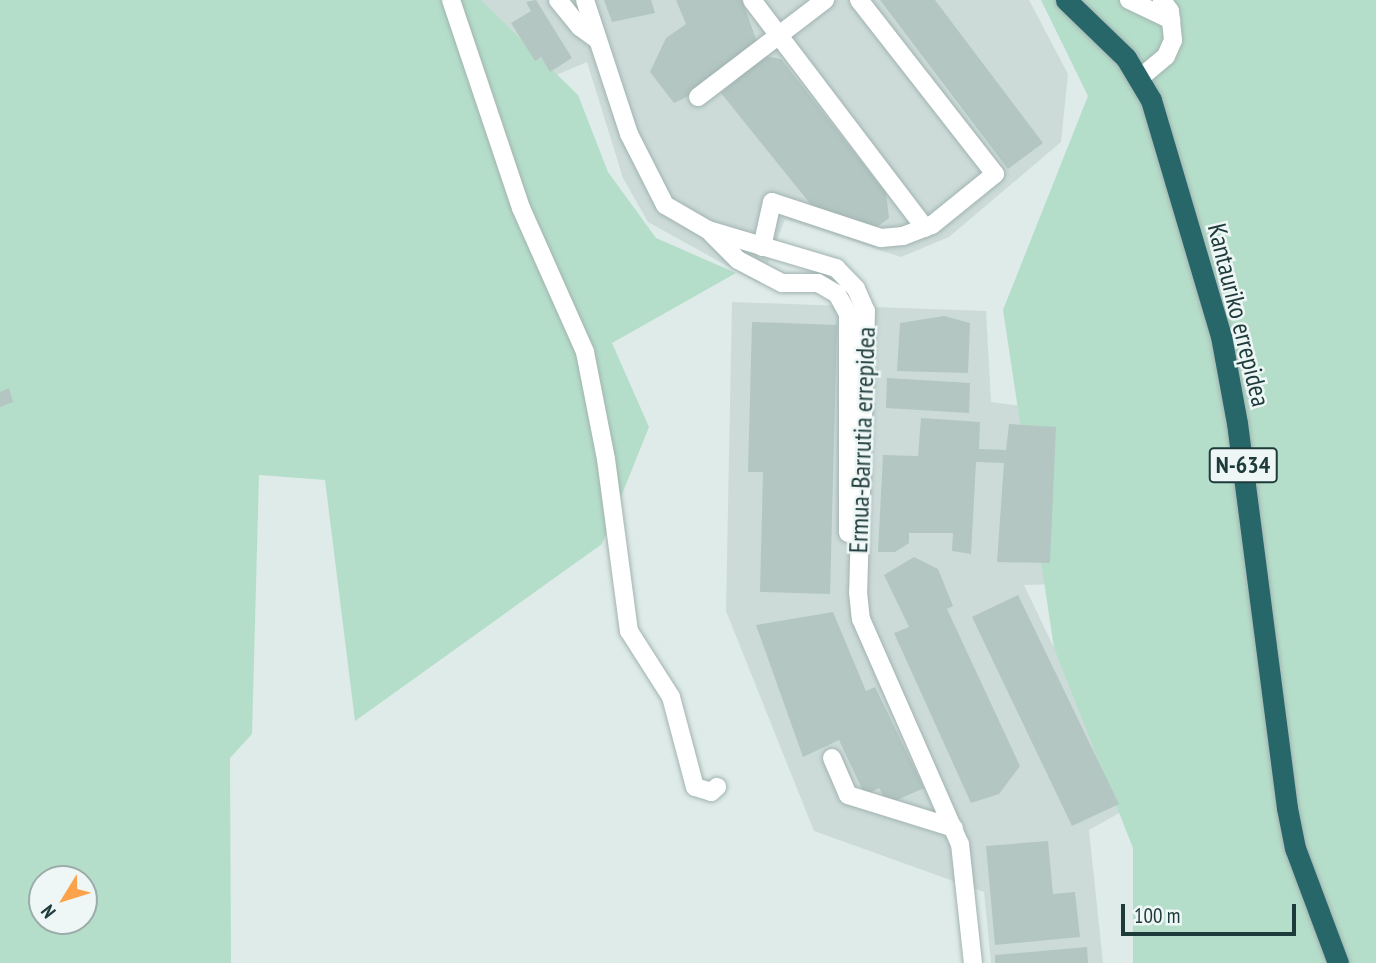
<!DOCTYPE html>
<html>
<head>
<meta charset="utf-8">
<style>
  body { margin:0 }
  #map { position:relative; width:1376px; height:963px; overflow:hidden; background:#deebe8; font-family:"PT Sans Narrow",sans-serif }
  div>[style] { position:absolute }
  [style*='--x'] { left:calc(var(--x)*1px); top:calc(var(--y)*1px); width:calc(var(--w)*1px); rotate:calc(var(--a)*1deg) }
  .built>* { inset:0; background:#ccdbd8 }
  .green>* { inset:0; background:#b5deca }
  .building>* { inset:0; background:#b3c6c2 }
  .roads { filter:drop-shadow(0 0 2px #a1b3b1) drop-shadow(0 0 2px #a1b3b1) }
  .minor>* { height:18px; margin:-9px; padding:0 9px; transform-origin:9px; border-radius:9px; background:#fff }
  .highway>* { height:21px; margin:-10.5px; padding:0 10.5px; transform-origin:10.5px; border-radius:10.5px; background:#286769 }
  span { translate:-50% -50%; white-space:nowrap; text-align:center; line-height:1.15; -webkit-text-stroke:5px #eef7f5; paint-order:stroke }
  .shield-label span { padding:2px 5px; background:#eef7f5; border:2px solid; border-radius:5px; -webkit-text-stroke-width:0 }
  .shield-label { font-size:24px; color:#1e3b3b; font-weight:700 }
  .street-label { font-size:26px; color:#1e3b3b }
  .north { position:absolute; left:28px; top:865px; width:70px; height:70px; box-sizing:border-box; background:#eef7f5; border:2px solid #9bacab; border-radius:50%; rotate:232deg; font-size:19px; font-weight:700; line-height:28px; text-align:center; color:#1e3b3b }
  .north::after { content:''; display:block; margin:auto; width:24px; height:32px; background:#fba24b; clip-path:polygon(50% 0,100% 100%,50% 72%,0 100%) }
  .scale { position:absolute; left:1121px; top:904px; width:175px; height:32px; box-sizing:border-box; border:4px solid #1e3b3b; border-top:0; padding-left:9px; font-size:21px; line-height:24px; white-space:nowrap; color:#1e3b3b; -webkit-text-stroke:5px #eef7f5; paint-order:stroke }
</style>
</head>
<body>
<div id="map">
  <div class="built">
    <i style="clip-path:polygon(481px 0,1029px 0,1068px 74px,1061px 142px,949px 237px,901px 257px,785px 219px,760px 284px,648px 222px,623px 178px,587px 62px,549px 78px)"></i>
    <i style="clip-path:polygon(732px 302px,986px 311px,991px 402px,1067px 412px,1060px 584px,1024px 585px,1130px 807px,1089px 830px,1103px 963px,991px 963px,984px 892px,814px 831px,726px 611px)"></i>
  </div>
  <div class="green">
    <i style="clip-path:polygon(evenodd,0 0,481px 0,578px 95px,608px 172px,656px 238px,736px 273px,612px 343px,649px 427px,602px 544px,355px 721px,325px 480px,259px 475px,252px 734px,230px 758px,231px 963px,0 963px,0 0,42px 879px,84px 879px,84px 921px,42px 921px,42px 879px)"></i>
    <i style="clip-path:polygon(1041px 0,1376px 0,1376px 963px,1133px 963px,1133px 848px,1054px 648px,1003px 310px,1088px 96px)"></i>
  </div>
  <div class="building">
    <i style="clip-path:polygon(536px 0,572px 58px,550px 72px,541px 57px,535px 61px,511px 23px,531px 11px,526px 2px)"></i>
    <i style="clip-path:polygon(604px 0,651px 0,655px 13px,612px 22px)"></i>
    <i style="clip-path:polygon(676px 0,742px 0,757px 42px,695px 93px,674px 103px,650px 72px,666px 38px,686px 24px)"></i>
    <i style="clip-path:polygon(880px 0,935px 0,1043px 143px,1008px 169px)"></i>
    <i style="clip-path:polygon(764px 56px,781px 59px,886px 193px,889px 218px,877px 227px,812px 206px,721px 93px)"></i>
    <i style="clip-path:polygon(944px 316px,970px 323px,968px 373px,897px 371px,900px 323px)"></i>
    <i style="clip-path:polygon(752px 322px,837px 325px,830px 594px,760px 592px,763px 472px,748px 472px)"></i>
    <i style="clip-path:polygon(887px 378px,970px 383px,969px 413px,886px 408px)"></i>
    <i style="clip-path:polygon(9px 388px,13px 402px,0 407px,0 392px)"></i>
    <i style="clip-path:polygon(921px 418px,980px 422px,979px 449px,1006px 450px,1009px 424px,1056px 427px,1050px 563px,997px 562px,1004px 463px,976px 462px,971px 554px,952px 551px,953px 533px,909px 533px,909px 543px,895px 552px,878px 552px,883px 455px,918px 456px)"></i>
    <i style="clip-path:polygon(914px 557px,938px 569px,953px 606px,947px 609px,1020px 766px,999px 794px,971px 803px,894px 633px,909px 627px,884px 575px)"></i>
    <i style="clip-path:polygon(1018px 595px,1119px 804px,1072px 826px,972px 617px)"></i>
    <i style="clip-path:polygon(833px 612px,866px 691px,875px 687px,924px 788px,888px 804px,879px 788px,865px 795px,839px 740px,803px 757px,756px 625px)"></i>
    <i style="clip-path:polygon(1048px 841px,1053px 894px,1075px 892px,1080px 937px,995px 945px,986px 846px)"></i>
    <i style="clip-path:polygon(1087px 947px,1088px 963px,995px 963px,995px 955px)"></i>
  </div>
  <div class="roads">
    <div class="minor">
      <i style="--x:451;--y:0;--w:219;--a:71.4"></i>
      <i style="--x:521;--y:208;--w:158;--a:66"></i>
      <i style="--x:585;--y:352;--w:109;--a:78.9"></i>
      <i style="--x:606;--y:459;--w:174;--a:82.4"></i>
      <i style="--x:629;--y:631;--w:78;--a:57.5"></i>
      <i style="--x:671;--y:697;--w:93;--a:75.1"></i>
      <i style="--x:695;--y:787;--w:17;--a:17"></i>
      <i style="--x:711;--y:792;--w:8;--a:-40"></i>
      <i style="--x:558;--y:0;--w:35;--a:51"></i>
      <i style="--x:580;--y:27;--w:22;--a:36"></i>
      <i style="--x:585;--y:0;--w:141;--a:71.8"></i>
      <i style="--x:629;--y:134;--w:80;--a:63.1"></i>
      <i style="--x:665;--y:205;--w:50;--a:30.2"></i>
      <i style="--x:708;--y:230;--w:134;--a:16.5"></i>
      <i style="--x:836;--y:268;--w:29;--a:46"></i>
      <i style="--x:856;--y:289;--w:24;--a:66"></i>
      <i style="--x:866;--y:311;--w:281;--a:91.6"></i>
      <i style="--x:858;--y:592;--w:27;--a:84"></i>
      <i style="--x:861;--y:619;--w:246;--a:66.3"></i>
      <i style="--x:960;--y:844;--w:120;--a:83.8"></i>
      <i style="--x:752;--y:0;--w:286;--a:52.8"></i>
      <i style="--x:1129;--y:0;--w:47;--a:25.5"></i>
      <i style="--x:1140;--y:78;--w:34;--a:-40"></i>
      <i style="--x:1166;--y:56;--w:17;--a:-66"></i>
      <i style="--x:1173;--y:40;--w:29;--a:-96"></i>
      <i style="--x:1170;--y:11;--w:14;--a:-126"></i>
      <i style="--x:698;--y:97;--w:160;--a:-37.4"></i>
      <i style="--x:711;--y:233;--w:38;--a:45"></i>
      <i style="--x:738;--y:260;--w:50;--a:27.6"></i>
      <i style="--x:782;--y:283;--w:36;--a:0"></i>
      <i style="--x:818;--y:283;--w:22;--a:30"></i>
      <i style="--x:837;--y:294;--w:23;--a:61"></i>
      <i style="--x:848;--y:314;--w:219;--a:90"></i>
      <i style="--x:762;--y:247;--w:46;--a:-77.5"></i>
      <i style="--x:772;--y:202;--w:115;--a:18.3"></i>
      <i style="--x:881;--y:238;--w:22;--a:-5"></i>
      <i style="--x:903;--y:236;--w:31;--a:-21"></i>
      <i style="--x:932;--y:225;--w:81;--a:-39"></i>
      <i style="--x:995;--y:174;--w:221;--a:-128"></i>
      <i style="--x:832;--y:758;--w:40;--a:66.6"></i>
      <i style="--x:848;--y:795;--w:111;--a:17.3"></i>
    </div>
    <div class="highway">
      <i style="--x:1066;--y:0;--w:83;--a:44"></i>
      <i style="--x:1126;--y:58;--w:49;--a:59.2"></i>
      <i style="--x:1151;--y:100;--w:246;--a:73.5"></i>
      <i style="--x:1221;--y:336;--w:88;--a:79.6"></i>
      <i style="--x:1237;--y:423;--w:388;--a:82.6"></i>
      <i style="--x:1287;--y:808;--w:41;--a:78.7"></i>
      <i style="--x:1295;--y:848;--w:123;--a:69.5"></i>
    </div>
  </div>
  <div class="shield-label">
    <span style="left:1243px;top:465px">N-634</span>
  </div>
  <div class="street-label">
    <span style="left:1239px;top:315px;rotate:76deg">Kantauriko errepidea</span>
    <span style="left:862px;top:440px;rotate:-88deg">Ermua-Barrutia errepidea</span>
  </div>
  <div class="north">N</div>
  <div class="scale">100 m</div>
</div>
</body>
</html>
